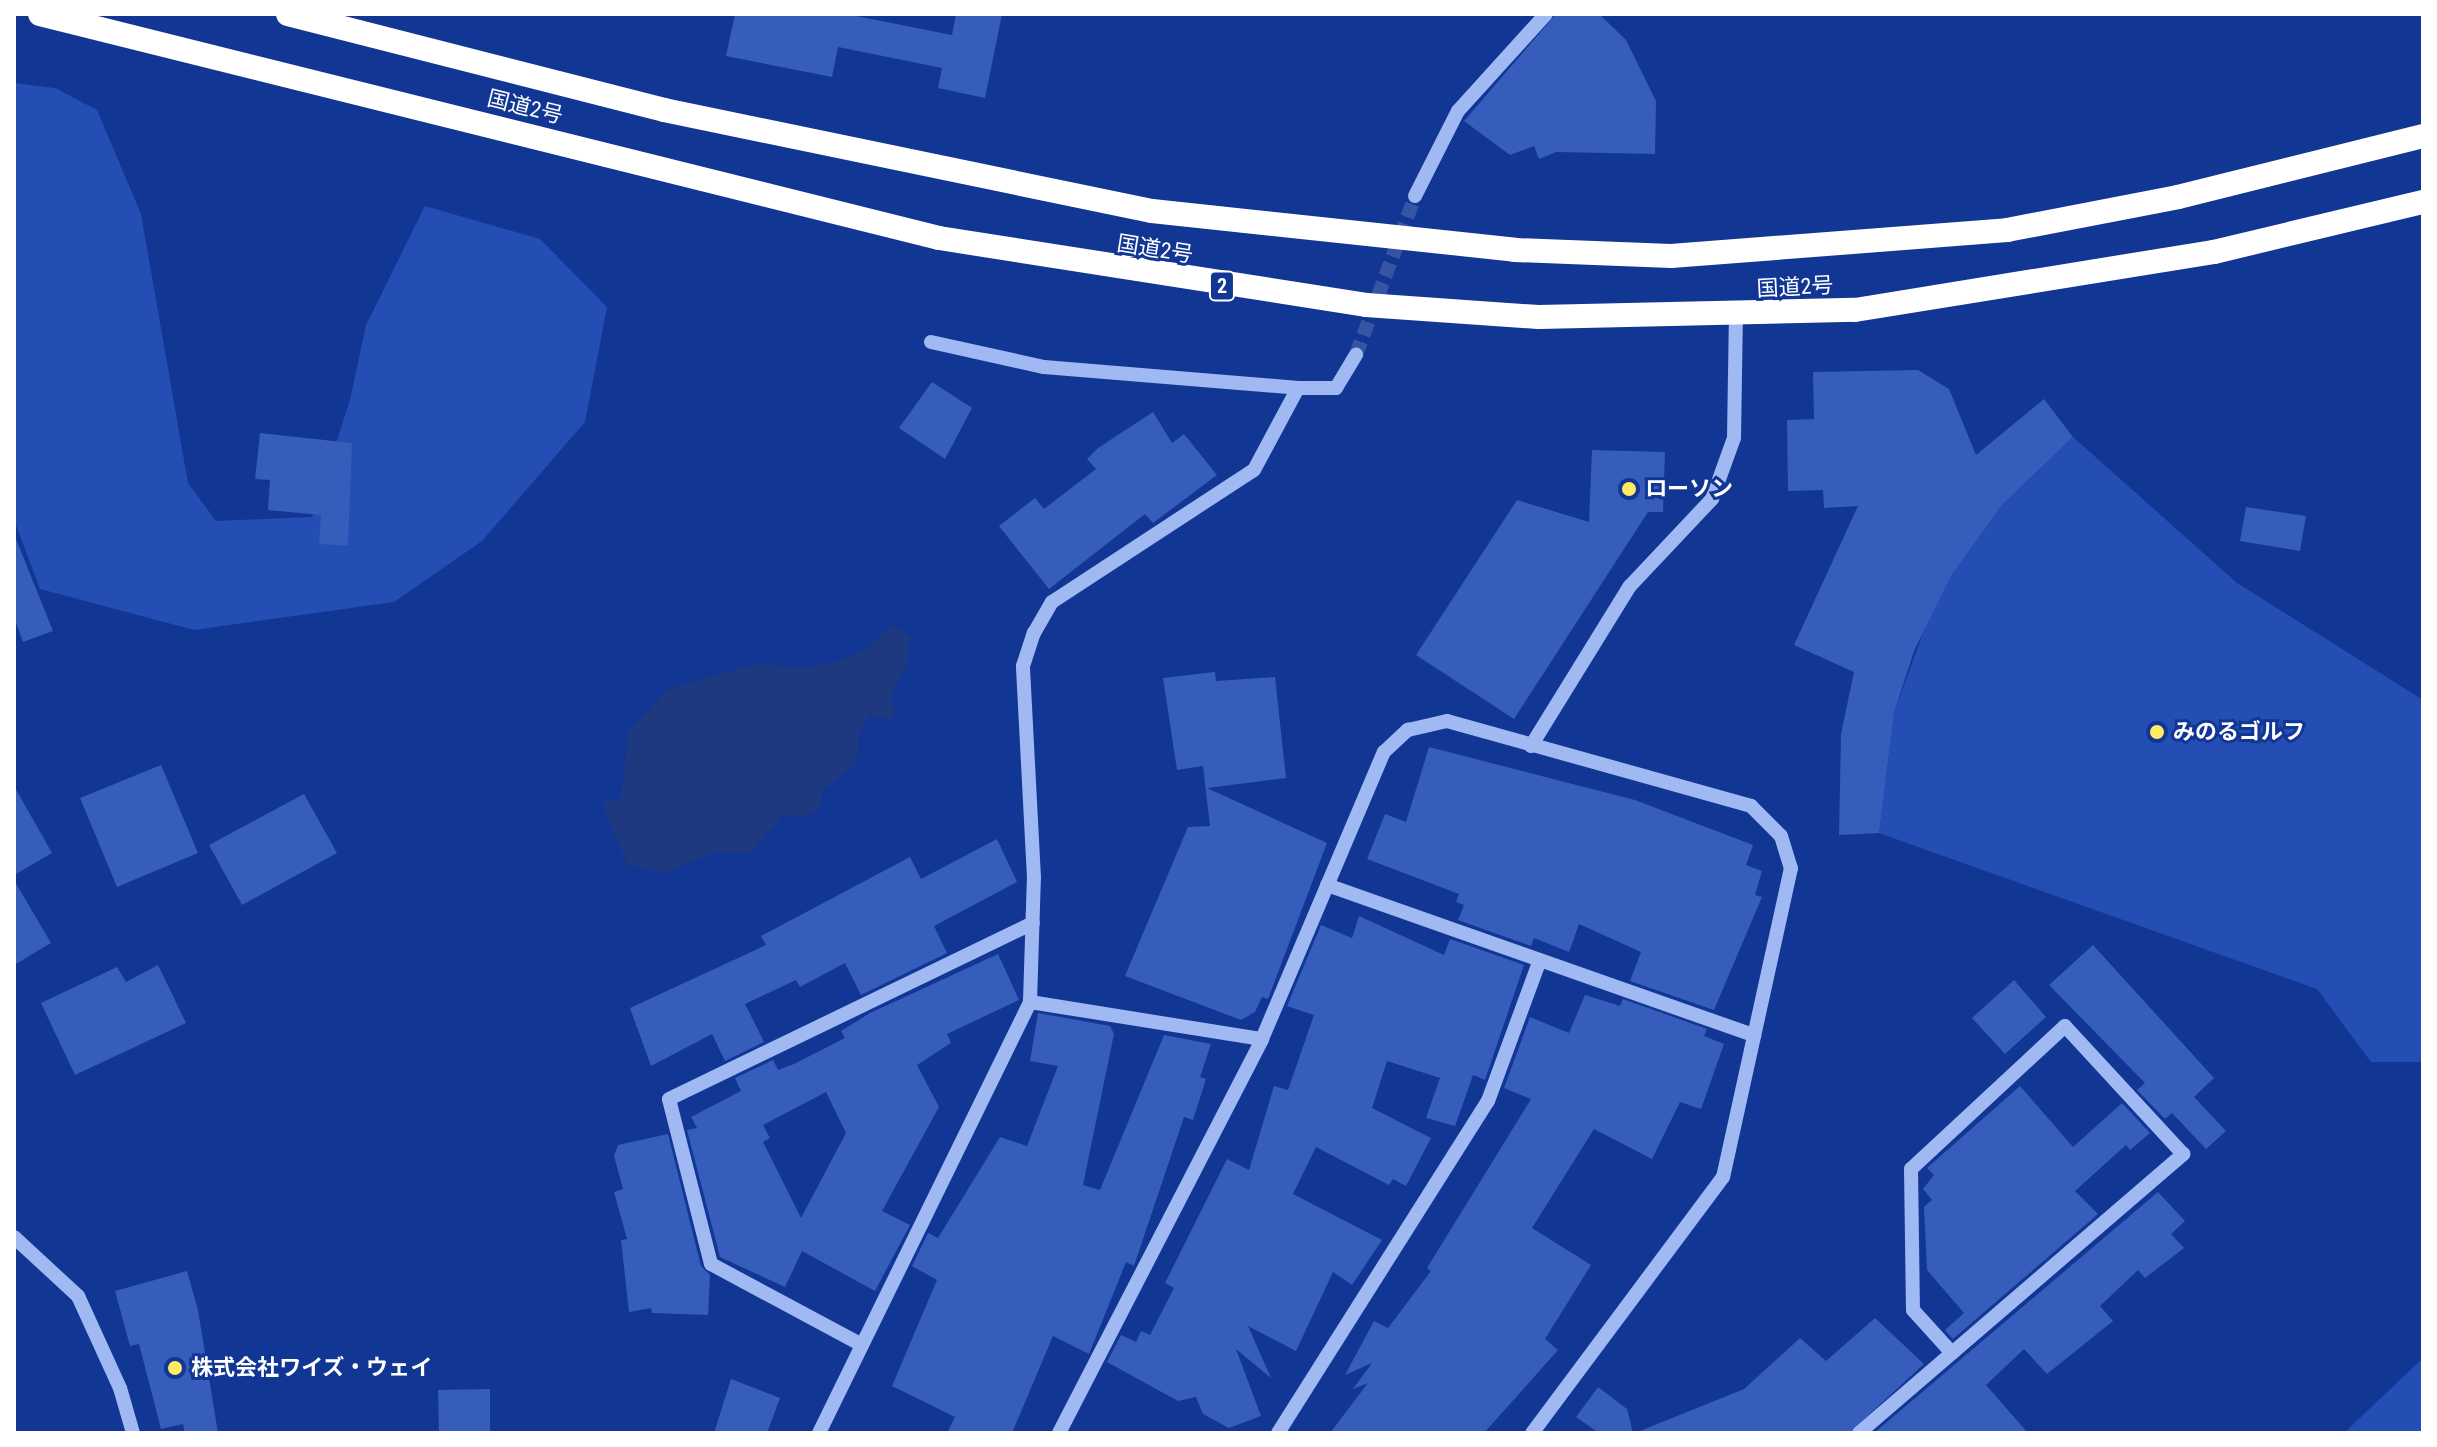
<!DOCTYPE html>
<html>
<head>
<meta charset="utf-8">
<style>
  body { margin:0 }
  #map { position:relative; width:2437px; height:1447px; overflow:hidden; background:#123694; font-family:"Roboto Condensed","Noto Sans JP",sans-serif }
  div>[style] { position:absolute }
  [style*='--x'] { left:calc(var(--x)*1px); top:calc(var(--y)*1px); width:calc(var(--w)*1px); rotate:calc(var(--a)*1deg) }
  .green>* { inset:0; background:#244eb4 }
  .water>* { inset:0; background:#1e3980 }
  .building>* { inset:0; background:#365cbc }
  .minor-tunnel>* { height:14px; margin-top:-7px; transform-origin:0; background:repeating-linear-gradient(90deg,#3654a4 0 14px,transparent 0 21px) }
  .minor>* { height:14px; margin:-7px; padding:0 7px; transform-origin:7px; border-radius:7px; background:#a1b9f3 }
  .highway>* { height:24px; margin:-12px; padding:0 12px; transform-origin:12px; border-radius:12px; background:#fff }
  .dots>* { width:22px; height:22px; translate:-50% -50%; box-sizing:border-box; border:4px solid #123694; border-radius:50% }
  span { translate:-50% -50%; white-space:nowrap; text-align:center; line-height:1.15; -webkit-text-stroke:6px #123694; paint-order:stroke }
  .shield-label span { padding:2px 6px; background:#123694; border:2px solid; border-radius:6px; -webkit-text-stroke-width:0 }
  .shield-label { font-size:20px; color:#fff; font-weight:700 }
  .street-label { font-size:22px; color:#fff }
  .poi-label { font-size:22px; color:#fff; font-weight:700 }
  .left { translate:0 -50%; text-align:left }
  .frame { position:absolute; inset:0; border:16px solid #fff; pointer-events:none }
</style>
</head>
<body>
<div id="map">
  <div class="green">
    <i style="clip-path:polygon(14px 83px,55px 88px,97px 110px,141px 214px,188px 483px,216px 521px,312px 517px,350px 400px,366px 325px,425px 206px,540px 239px,607px 307px,585px 422px,482px 541px,394px 602px,194px 630px,40px 589px,14px 520px)"></i>
    <i style="clip-path:polygon(2073px 437px,2237px 583px,2423px 700px,2423px 1062px,2371px 1062px,2317px 989px,1879px 833px,1894px 713px,1926px 625px,1951px 576px,2002px 505px)"></i>
    <i style="clip-path:polygon(2423px 1358px,2423px 1433px,2344px 1433px)"></i>
  </div>
  <div class="water">
    <i style="clip-path:polygon(892px 624px,910px 637px,907px 664px,890px 700px,896px 711px,890px 720px,871px 715px,859px 734px,857px 763px,823px 790px,821px 809px,803px 818px,782px 816px,751px 852px,716px 852px,663px 874px,627px 864px,602px 804px,621px 798px,628px 732px,668px 689px,754px 664px,804px 667px,838px 661px,869px 647px)"></i>
  </div>
  <div class="building">
    <i style="clip-path:polygon(735px 14px,846px 14px,952px 35px,956px 14px,1002px 14px,985px 98px,938px 88px,942px 68px,838px 47px,832px 77px,726px 56px)"></i>
    <i style="clip-path:polygon(1556px 14px,1599px 14px,1626px 40px,1656px 101px,1655px 154px,1556px 152px,1539px 159px,1534px 146px,1510px 155px,1464px 121px)"></i>
    <i style="clip-path:polygon(1918px 370px,1949px 389px,1976px 455px,2044px 399px,2073px 437px,2002px 505px,1951px 576px,1914px 651px,1894px 713px,1879px 833px,1839px 835px,1841px 734px,1854px 672px,1794px 645px,1858px 506px,1824px 508px,1823px 490px,1788px 491px,1787px 420px,1814px 419px,1813px 372px)"></i>
    <i style="clip-path:polygon(932px 382px,972px 408px,945px 459px,899px 428px)"></i>
    <i style="clip-path:polygon(1153px 412px,1172px 443px,1184px 434px,1217px 475px,1153px 523px,1145px 514px,1049px 589px,999px 526px,1035px 498px,1044px 509px,1096px 469px,1087px 459px,1098px 448px)"></i>
    <i style="clip-path:polygon(260px 433px,352px 443px,348px 546px,319px 544px,321px 515px,268px 510px,270px 480px,255px 479px)"></i>
    <i style="clip-path:polygon(1592px 450px,1665px 452px,1663px 512px,1648px 512px,1514px 719px,1416px 655px,1517px 500px,1589px 522px)"></i>
    <i style="clip-path:polygon(2246px 507px,2306px 516px,2300px 551px,2240px 541px)"></i>
    <i style="clip-path:polygon(14px 534px,53px 631px,23px 642px,14px 617px)"></i>
    <i style="clip-path:polygon(1215px 672px,1216px 681px,1275px 677px,1286px 778px,1207px 788px,1327px 843px,1268px 999px,1262px 997px,1255px 1012px,1241px 1020px,1125px 976px,1188px 827px,1210px 826px,1203px 766px,1177px 770px,1163px 678px)"></i>
    <i style="clip-path:polygon(1429px 747px,1635px 800px,1753px 845px,1746px 865px,1762px 871px,1755px 895px,1762px 897px,1714px 1010px,1630px 981px,1641px 952px,1579px 924px,1569px 952px,1534px 938px,1531px 946px,1458px 920px,1464px 905px,1456px 902px,1459px 894px,1367px 859px,1385px 814px,1406px 822px)"></i>
    <i style="clip-path:polygon(161px 765px,198px 853px,117px 887px,80px 798px)"></i>
    <i style="clip-path:polygon(14px 786px,52px 853px,14px 875px)"></i>
    <i style="clip-path:polygon(304px 794px,337px 853px,242px 905px,209px 845px)"></i>
    <i style="clip-path:polygon(997px 839px,1017px 882px,934px 926px,947px 953px,861px 995px,845px 963px,800px 987px,796px 980px,745px 1004px,764px 1042px,725px 1061px,712px 1034px,651px 1066px,630px 1008px,766px 945px,761px 936px,910px 857px,921px 879px)"></i>
    <i style="clip-path:polygon(14px 880px,51px 943px,14px 965px)"></i>
    <i style="clip-path:polygon(1359px 916px,1444px 955px,1450px 939px,1524px 965px,1485px 1080px,1473px 1075px,1455px 1126px,1426px 1118px,1440px 1078px,1387px 1061px,1372px 1108px,1431px 1138px,1406px 1186px,1393px 1179px,1389px 1185px,1316px 1147px,1293px 1194px,1382px 1240px,1352px 1285px,1333px 1272px,1296px 1351px,1248px 1326px,1271px 1378px,1236px 1349px,1261px 1416px,1229px 1428px,1203px 1414px,1196px 1397px,1178px 1401px,1107px 1362px,1121px 1335px,1136px 1342px,1141px 1331px,1150px 1335px,1174px 1288px,1165px 1283px,1227px 1159px,1249px 1170px,1274px 1086px,1288px 1090px,1314px 1015px,1287px 1006px,1321px 925px,1352px 938px)"></i>
    <i style="clip-path:polygon(2093px 945px,2214px 1078px,2194px 1097px,2226px 1131px,2206px 1149px,2172px 1113px,2165px 1119px,2137px 1090px,2145px 1083px,2049px 985px)"></i>
    <i style="clip-path:polygon(evenodd,998px 954px,1019px 1000px,947px 1034px,951px 1043px,917px 1065px,939px 1107px,882px 1211px,910px 1225px,875px 1291px,802px 1251px,785px 1287px,720px 1257px,687px 1130px,697px 1128px,691px 1117px,741px 1091px,735px 1078px,773px 1060px,778px 1070px,794px 1064px,845px 1038px,841px 1031px,870px 1013px,998px 954px,826px 1092px,846px 1133px,801px 1218px,763px 1142px,770px 1138px,763px 1125px,826px 1092px)"></i>
    <i style="clip-path:polygon(158px 965px,186px 1023px,75px 1075px,41px 1003px,117px 967px,126px 982px)"></i>
    <i style="clip-path:polygon(2014px 980px,2046px 1017px,2005px 1054px,1972px 1018px)"></i>
    <i style="clip-path:polygon(1585px 995px,1620px 1006px,1623px 999px,1707px 1029px,1704px 1036px,1724px 1044px,1701px 1109px,1680px 1102px,1652px 1159px,1594px 1129px,1532px 1228px,1591px 1265px,1545px 1339px,1558px 1350px,1484px 1433px,1330px 1433px,1368px 1383px,1353px 1389px,1372px 1363px,1345px 1375px,1374px 1321px,1388px 1328px,1431px 1271px,1427px 1268px,1531px 1099px,1504px 1088px,1530px 1017px,1569px 1033px)"></i>
    <i style="clip-path:polygon(1038px 1013px,1110px 1026px,1114px 1034px,1083px 1185px,1100px 1190px,1164px 1035px,1211px 1044px,1200px 1077px,1206px 1079px,1193px 1120px,1184px 1117px,1134px 1266px,1126px 1262px,1089px 1354px,1053px 1336px,1012px 1433px,947px 1433px,955px 1417px,892px 1386px,937px 1280px,912px 1266px,928px 1233px,938px 1238px,1000px 1137px,1027px 1146px,1058px 1066px,1030px 1061px)"></i>
    <i style="clip-path:polygon(2020px 1086px,2073px 1147px,2122px 1103px,2150px 1133px,2130px 1150px,2126px 1145px,2075px 1191px,2098px 1214px,1953px 1339px,1945px 1330px,1964px 1313px,1927px 1270px,1924px 1207px,1932px 1200px,1923px 1189px,1934px 1175px,1927px 1168px)"></i>
    <i style="clip-path:polygon(668px 1134px,701px 1266px,710px 1275px,708px 1315px,652px 1313px,651px 1308px,629px 1312px,621px 1240px,627px 1239px,614px 1192px,623px 1189px,614px 1156px,618px 1145px)"></i>
    <i style="clip-path:polygon(2158px 1192px,2185px 1221px,2171px 1234px,2184px 1248px,2145px 1278px,2138px 1270px,2100px 1306px,2113px 1321px,2047px 1374px,2024px 1349px,1986px 1385px,2028px 1433px,1874px 1433px)"></i>
    <i style="clip-path:polygon(187px 1271px,198px 1310px,218px 1433px,185px 1433px,183px 1424px,161px 1429px,139px 1344px,130px 1346px,115px 1291px)"></i>
    <i style="clip-path:polygon(1875px 1318px,1924px 1364px,1849px 1433px,1635px 1433px,1744px 1389px,1800px 1338px,1826px 1361px)"></i>
    <i style="clip-path:polygon(731px 1379px,780px 1398px,767px 1433px,714px 1433px)"></i>
    <i style="clip-path:polygon(1598px 1387px,1627px 1409px,1633px 1433px,1599px 1433px,1576px 1417px)"></i>
    <i style="clip-path:polygon(490px 1389px,490px 1432px,439px 1432px,438px 1390px)"></i>
  </div>
  <div class="minor-tunnel">
    <i style="--x:1356;--y:355;--w:170;--a:-69.6"></i>
  </div>
  <div class="minor">
    <i style="--x:1415;--y:196;--w:95;--a:-63.2"></i>
    <i style="--x:1458;--y:111;--w:131;--a:-47.8"></i>
    <i style="--x:931;--y:342;--w:116;--a:12.5"></i>
    <i style="--x:1044;--y:367;--w:255;--a:4.7"></i>
    <i style="--x:1531;--y:746;--w:188;--a:-58.3"></i>
    <i style="--x:1630;--y:586;--w:120;--a:-46.7"></i>
    <i style="--x:1712;--y:499;--w:65;--a:-70.2"></i>
    <i style="--x:1734;--y:438;--w:123;--a:-89.1"></i>
    <i style="--x:1327;--y:885;--w:453;--a:19.4"></i>
    <i style="--x:1030;--y:1002;--w:235;--a:9.1"></i>
    <i style="--x:14;--y:1237;--w:87;--a:42.7"></i>
    <i style="--x:78;--y:1296;--w:101;--a:65.5"></i>
    <i style="--x:120;--y:1388;--w:47;--a:73.9"></i>
    <i style="--x:862;--y:1345;--w:171;--a:-151.8"></i>
    <i style="--x:711;--y:1264;--w:170;--a:-104.3"></i>
    <i style="--x:669;--y:1099;--w:404;--a:-25.8"></i>
    <i style="--x:819;--y:1433;--w:480;--a:-63.9"></i>
    <i style="--x:1030;--y:1002;--w:124;--a:-88.2"></i>
    <i style="--x:1034;--y:878;--w:212;--a:-93"></i>
    <i style="--x:1023;--y:666;--w:35;--a:-72"></i>
    <i style="--x:1034;--y:633;--w:36;--a:-60"></i>
    <i style="--x:1052;--y:602;--w:241;--a:-33.2"></i>
    <i style="--x:1254;--y:470;--w:93;--a:-61.8"></i>
    <i style="--x:1298;--y:388;--w:38;--a:0"></i>
    <i style="--x:1336;--y:388;--w:39;--a:-59"></i>
    <i style="--x:1059;--y:1433;--w:443;--a:-62.7"></i>
    <i style="--x:1262;--y:1039;--w:312;--a:-67"></i>
    <i style="--x:1384;--y:752;--w:33;--a:-43"></i>
    <i style="--x:1408;--y:730;--w:40;--a:-13"></i>
    <i style="--x:1447;--y:721;--w:316;--a:15.6"></i>
    <i style="--x:1751;--y:806;--w:42;--a:45"></i>
    <i style="--x:1781;--y:836;--w:34;--a:73"></i>
    <i style="--x:1791;--y:868;--w:316;--a:102.4"></i>
    <i style="--x:1723;--y:1177;--w:319;--a:126.7"></i>
    <i style="--x:1278;--y:1433;--w:393;--a:-57.7"></i>
    <i style="--x:1488;--y:1101;--w:150;--a:-69.8"></i>
    <i style="--x:1859;--y:1433;--w:428;--a:-40.7"></i>
    <i style="--x:2183;--y:1154;--w:174;--a:-132.7"></i>
    <i style="--x:2065;--y:1026;--w:210;--a:137.1"></i>
    <i style="--x:1911;--y:1169;--w:141;--a:89.2"></i>
    <i style="--x:1913;--y:1310;--w:58;--a:47.8"></i>
  </div>
  <div class="highway">
    <i style="--x:40;--y:14;--w:926;--a:13.99"></i>
    <i style="--x:939;--y:238;--w:432;--a:8.9"></i>
    <i style="--x:1366;--y:305;--w:173;--a:4"></i>
    <i style="--x:1539;--y:317;--w:316;--a:-1.3"></i>
    <i style="--x:1855;--y:310;--w:364;--a:-9.2"></i>
    <i style="--x:2214;--y:252;--w:215;--a:-13.5"></i>
    <i style="--x:288;--y:14;--w:388;--a:14.3"></i>
    <i style="--x:664;--y:110;--w:498;--a:11.7"></i>
    <i style="--x:1152;--y:211;--w:365;--a:6.1"></i>
    <i style="--x:1515;--y:250;--w:156;--a:2.2"></i>
    <i style="--x:1671;--y:256;--w:337;--a:-4.4"></i>
    <i style="--x:2007;--y:230;--w:174;--a:-10.9"></i>
    <i style="--x:2178;--y:197;--w:252;--a:-14"></i>
  </div>
  <div class="dots">
    <i style="left:1629px;top:489px;background:#ffeb62"></i>
    <i style="left:2157px;top:732px;background:#ffeb62"></i>
    <i style="left:175px;top:1368px;background:#ffeb62"></i>
  </div>
  <div class="shield-label">
    <span style="left:1222px;top:286px">2</span>
  </div>
  <div class="street-label">
    <span style="left:525px;top:107px;rotate:14deg">国道2号</span>
    <span style="left:1155px;top:249px;rotate:9deg">国道2号</span>
    <span style="left:1795px;top:287px;rotate:-3deg">国道2号</span>
  </div>
  <div class="poi-label">
    <span class="left" style="left:1645px;top:489px">ローソン</span>
    <span class="left" style="left:2173px;top:732px">みのるゴルフ</span>
    <span class="left" style="left:191px;top:1368px">株式会社ワイズ・ウェイ</span>
  </div>
  <div class="frame"></div>
</div>
</body>
</html>
